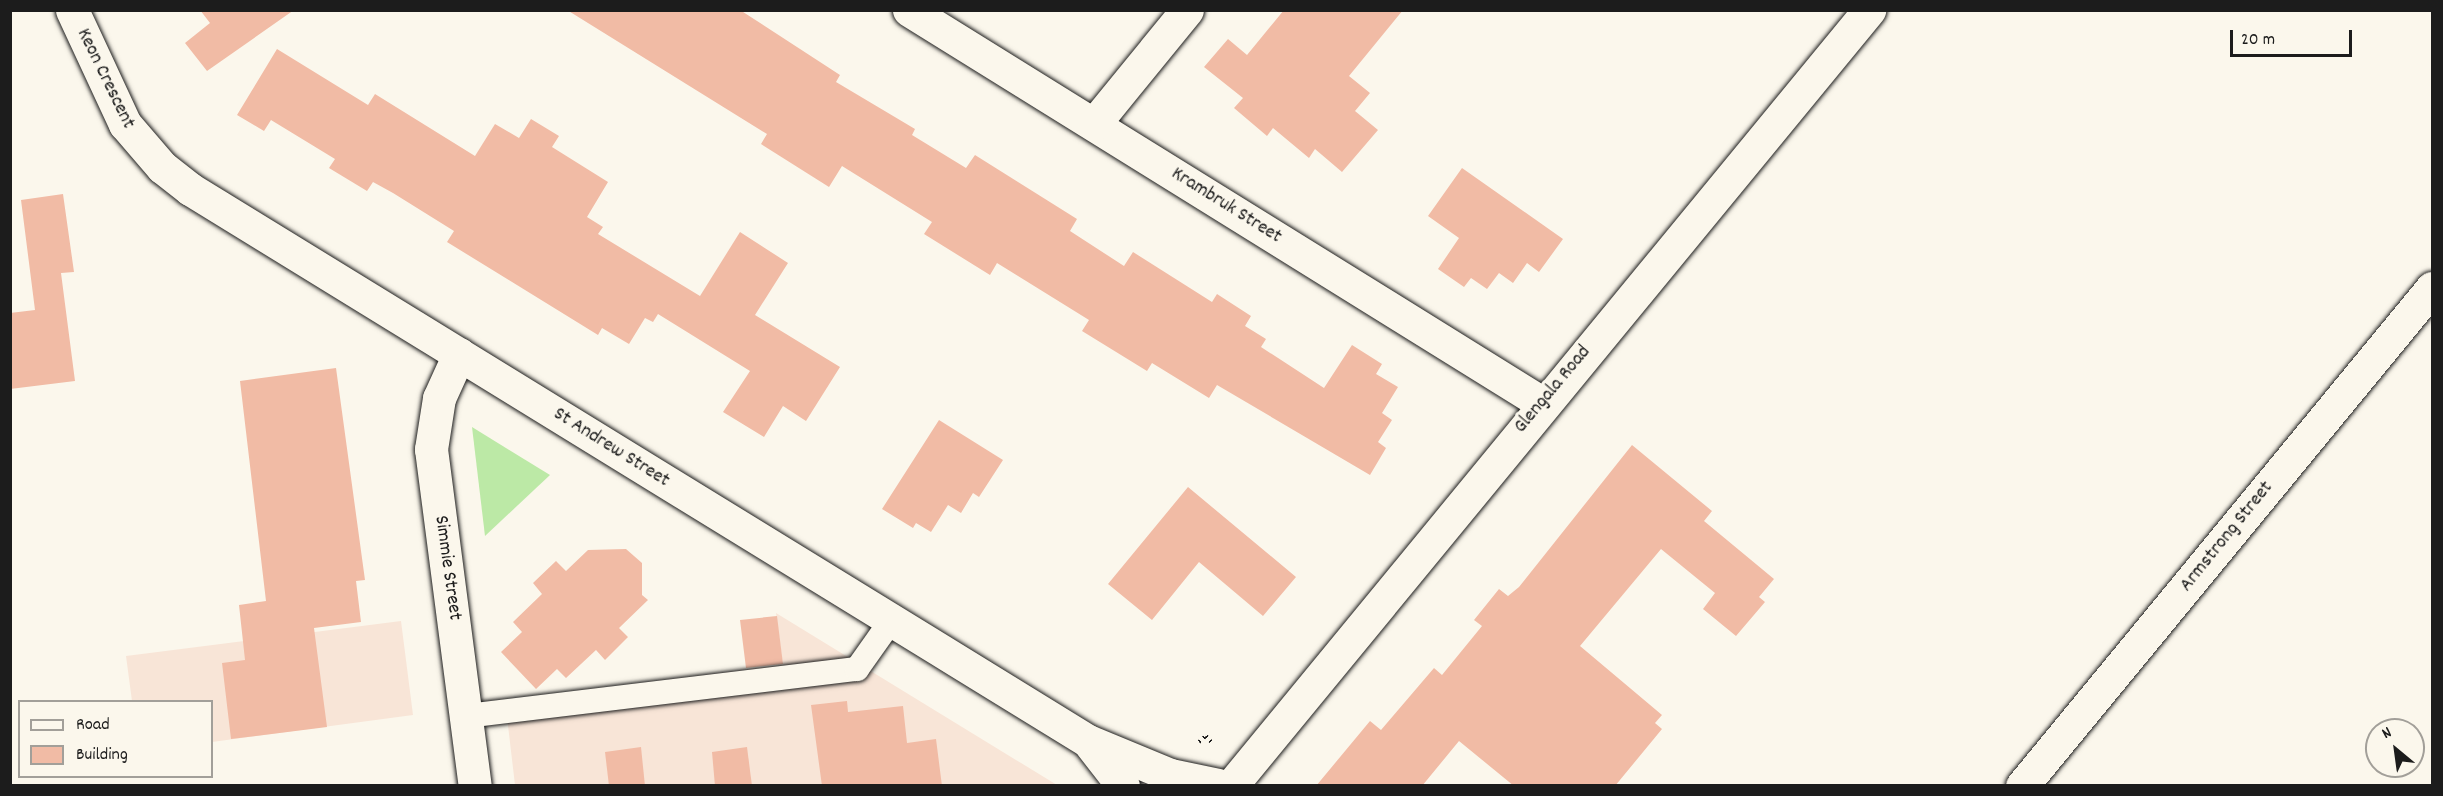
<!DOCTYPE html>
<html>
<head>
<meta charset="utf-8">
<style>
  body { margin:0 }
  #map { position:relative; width:2443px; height:796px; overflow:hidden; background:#fbf7ec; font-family:Dekko,sans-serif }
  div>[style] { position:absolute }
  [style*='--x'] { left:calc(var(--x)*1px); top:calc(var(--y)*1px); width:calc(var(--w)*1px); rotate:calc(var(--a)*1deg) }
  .built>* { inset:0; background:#f8e5d7 }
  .green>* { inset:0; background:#bce9a6 }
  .building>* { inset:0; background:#f1bba5 }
  .path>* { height:4px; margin-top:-2px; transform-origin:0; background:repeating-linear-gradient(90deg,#1c1c1c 0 1.5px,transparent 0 6px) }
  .roads { filter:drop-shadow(0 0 2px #1c1c1c) drop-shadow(0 0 2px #1c1c1c) }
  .lane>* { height:24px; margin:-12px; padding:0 12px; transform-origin:12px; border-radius:12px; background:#fbf7ec }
  .street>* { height:33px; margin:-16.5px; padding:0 16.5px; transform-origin:16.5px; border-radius:16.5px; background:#fbf7ec }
  .secondary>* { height:33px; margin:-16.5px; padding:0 16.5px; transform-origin:16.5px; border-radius:16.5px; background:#fbf7ec }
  span { translate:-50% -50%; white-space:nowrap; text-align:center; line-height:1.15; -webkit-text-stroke:6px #fbf7ec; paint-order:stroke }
  .street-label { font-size:20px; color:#1c1c1c }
  .frame { position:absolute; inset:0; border:12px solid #1c1c1c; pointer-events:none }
  .legend { position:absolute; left:18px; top:700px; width:195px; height:78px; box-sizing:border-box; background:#fbf7ec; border:2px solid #a29f99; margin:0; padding:8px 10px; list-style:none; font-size:18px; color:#1c1c1c }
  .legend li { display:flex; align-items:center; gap:12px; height:30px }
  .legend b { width:30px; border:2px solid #a29f99 }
  .north { position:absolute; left:2365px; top:718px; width:60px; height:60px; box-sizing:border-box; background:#fbf7ec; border:2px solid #a29f99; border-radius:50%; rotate:331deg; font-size:16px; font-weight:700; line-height:24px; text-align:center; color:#1c1c1c }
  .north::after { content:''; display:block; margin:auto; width:21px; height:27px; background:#1c1c1c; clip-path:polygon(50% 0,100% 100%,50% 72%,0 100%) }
  .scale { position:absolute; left:2230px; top:30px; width:122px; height:27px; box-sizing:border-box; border:3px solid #1c1c1c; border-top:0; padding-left:8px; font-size:18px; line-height:21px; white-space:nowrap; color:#1c1c1c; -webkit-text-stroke:4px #fbf7ec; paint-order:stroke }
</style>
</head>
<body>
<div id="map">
  <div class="built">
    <i style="clip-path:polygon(776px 613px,1057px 785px,515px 785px,505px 700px,783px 665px)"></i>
    <i style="clip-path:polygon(401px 621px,413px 715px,212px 742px,212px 702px,132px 701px,126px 656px)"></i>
  </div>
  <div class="green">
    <i style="clip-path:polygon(472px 427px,550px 475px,485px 536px)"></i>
  </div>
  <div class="building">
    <i style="clip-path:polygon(200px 10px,294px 10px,207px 71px,185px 43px,210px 23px)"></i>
    <i style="clip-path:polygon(567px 10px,740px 10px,840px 75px,836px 82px,915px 129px,912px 135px,966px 168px,975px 155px,1077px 219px,1070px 231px,1124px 266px,1133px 252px,1212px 302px,1217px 294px,1251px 316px,1245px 326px,1266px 339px,1261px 347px,1324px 388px,1352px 345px,1382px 364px,1376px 374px,1398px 387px,1382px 413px,1392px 420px,1378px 442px,1386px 448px,1370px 475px,1217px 385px,1209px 398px,1152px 363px,1147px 371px,1082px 331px,1089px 320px,997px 263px,990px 275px,924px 234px,932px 222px,842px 166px,829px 187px,761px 144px,767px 134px)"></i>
    <i style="clip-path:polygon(1284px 10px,1403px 10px,1349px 76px,1370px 93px,1355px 111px,1378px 130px,1342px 172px,1315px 149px,1309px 158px,1273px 128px,1267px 136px,1234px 108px,1243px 98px,1204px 67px,1228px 39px,1247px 55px)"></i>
    <i style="clip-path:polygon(277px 49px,368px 105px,375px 94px,475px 156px,495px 124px,519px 138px,531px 119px,559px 136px,552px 147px,608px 182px,587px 217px,603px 227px,598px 234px,700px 296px,740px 232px,788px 263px,755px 315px,840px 367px,806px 421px,783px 406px,764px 437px,723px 412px,750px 371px,658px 314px,653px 322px,645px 318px,629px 344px,602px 328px,598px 335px,447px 242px,454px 231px,393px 193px,373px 182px,367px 191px,329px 168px,335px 159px,271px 120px,264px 131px,237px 115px)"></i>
    <i style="clip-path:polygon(1462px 168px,1563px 239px,1539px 272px,1527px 263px,1513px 283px,1499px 273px,1487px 289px,1471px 278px,1464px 287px,1438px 269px,1459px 238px,1428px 216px)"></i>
    <i style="clip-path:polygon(63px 194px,74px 272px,61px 273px,75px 381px,10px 389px,10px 313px,35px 310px,21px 200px)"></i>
    <i style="clip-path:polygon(336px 368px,365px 580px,356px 581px,361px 622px,314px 628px,327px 727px,231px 739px,222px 663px,245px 660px,239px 605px,266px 601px,240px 381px)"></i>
    <i style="clip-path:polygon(939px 420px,1003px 460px,979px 497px,973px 493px,961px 513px,948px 505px,931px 532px,916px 523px,913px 528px,882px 509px)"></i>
    <i style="clip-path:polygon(1632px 445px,1712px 511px,1704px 521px,1774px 579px,1759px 597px,1765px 602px,1736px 636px,1703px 609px,1715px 593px,1661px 549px,1580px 646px,1662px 715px,1655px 723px,1662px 729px,1615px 786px,1514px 786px,1459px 741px,1422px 786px,1316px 786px,1370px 721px,1381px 730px,1434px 668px,1442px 675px,1482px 626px,1474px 620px,1499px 589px,1508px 596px,1519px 587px)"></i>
    <i style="clip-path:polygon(1188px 487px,1296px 577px,1263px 616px,1199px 562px,1152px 620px,1108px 584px)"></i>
    <i style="clip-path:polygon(626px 549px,642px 563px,642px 595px,648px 600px,619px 628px,628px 637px,605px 660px,596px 650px,566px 678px,557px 669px,536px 689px,501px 652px,522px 632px,513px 622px,542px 594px,533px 583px,556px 561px,566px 571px,588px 550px)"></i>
    <i style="clip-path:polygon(777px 616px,783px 664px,746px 668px,740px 620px)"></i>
    <i style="clip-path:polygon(847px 701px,848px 712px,903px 706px,907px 743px,936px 739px,942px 786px,822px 786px,811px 705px)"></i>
    <i style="clip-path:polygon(641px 747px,645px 786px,609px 786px,605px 752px)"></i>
    <i style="clip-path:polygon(747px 747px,752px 786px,715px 786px,712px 752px)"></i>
  </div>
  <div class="path">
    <i style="--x:1199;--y:742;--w:9;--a:-41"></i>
    <i style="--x:1206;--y:736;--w:11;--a:49"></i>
  </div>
  <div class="roads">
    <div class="lane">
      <i style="--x:467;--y:716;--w:393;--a:-6.9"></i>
      <i style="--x:857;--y:669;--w:59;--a:-54.7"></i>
    </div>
    <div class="street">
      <i style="--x:72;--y:10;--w:126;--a:65.1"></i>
      <i style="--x:125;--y:124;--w:57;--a:49.3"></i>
      <i style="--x:162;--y:167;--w:36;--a:38"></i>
      <i style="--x:190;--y:189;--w:1054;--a:31.58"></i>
      <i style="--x:1088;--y:741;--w:89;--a:22.5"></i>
      <i style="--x:1170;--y:775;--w:49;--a:11.8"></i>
      <i style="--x:909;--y:10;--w:745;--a:31.83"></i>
      <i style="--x:1094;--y:124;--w:147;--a:-50.8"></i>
      <i style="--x:459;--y:354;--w:48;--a:114.4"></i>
      <i style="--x:439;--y:398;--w:52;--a:98.9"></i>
      <i style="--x:431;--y:449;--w:340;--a:82.6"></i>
      <i style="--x:1091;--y:745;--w:52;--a:52"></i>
      <i style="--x:2022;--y:786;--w:645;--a:-50.54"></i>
    </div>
    <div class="secondary">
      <i style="--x:1231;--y:786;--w:1005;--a:-50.57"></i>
    </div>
  </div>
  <div class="street-label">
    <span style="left:105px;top:79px;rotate:64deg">Keon Crescent</span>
    <span style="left:1226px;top:206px;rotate:32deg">Krambruk Street</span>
    <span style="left:1553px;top:390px;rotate:-50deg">Glengala Road</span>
    <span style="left:611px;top:448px;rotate:32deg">St Andrew Street</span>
    <span style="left:2227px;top:537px;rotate:-51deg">Armstrong Street</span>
    <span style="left:447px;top:568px;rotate:82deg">Simmie Street</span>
  </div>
  <div class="frame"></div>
  <ul class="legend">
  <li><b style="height:8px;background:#fbf7ec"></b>Road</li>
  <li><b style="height:16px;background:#f1bba5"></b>Building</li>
  </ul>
  <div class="north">N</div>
  <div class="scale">20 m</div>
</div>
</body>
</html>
